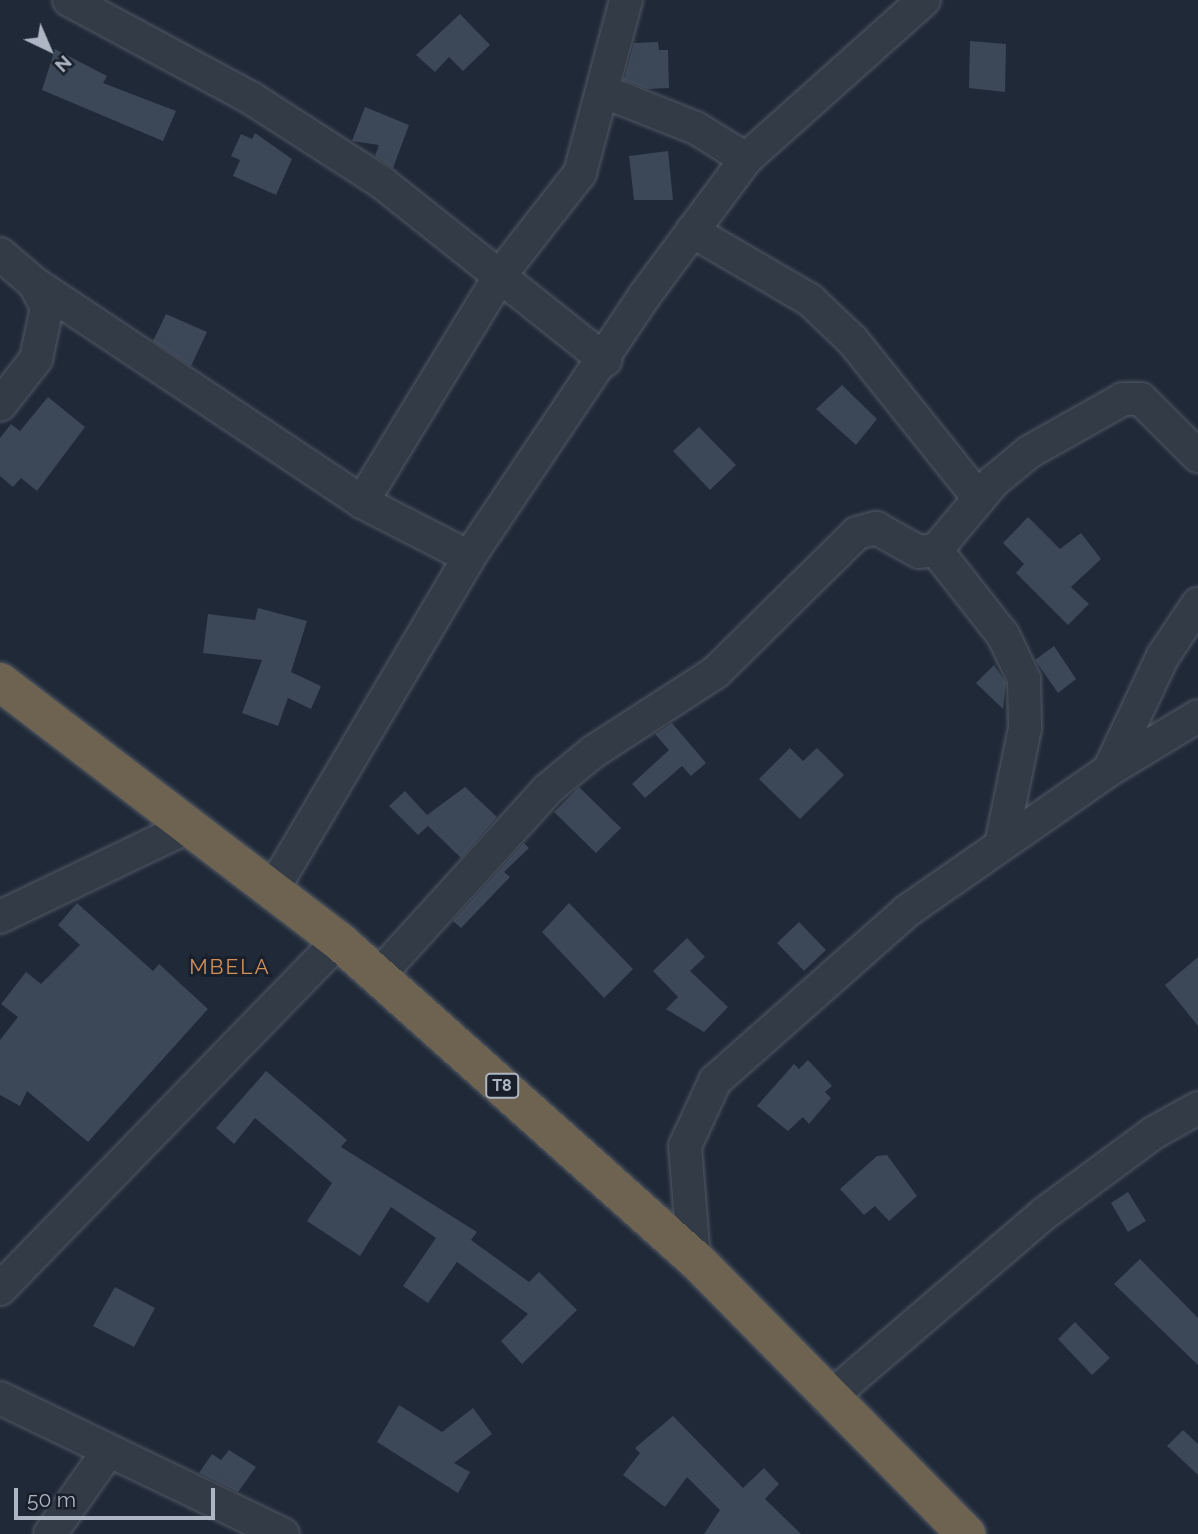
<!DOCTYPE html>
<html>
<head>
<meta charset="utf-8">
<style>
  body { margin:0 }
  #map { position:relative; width:1198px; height:1534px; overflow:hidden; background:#202937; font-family:Raleway,sans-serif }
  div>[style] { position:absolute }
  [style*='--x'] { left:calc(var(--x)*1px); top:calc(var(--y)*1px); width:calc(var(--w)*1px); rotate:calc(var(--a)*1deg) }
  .building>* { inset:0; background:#3c4757 }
  .roads { filter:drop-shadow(0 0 2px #515965) drop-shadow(0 0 2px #515965) }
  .street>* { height:32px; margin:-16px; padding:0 16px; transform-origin:16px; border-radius:16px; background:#333b47 }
  .highway>* { height:38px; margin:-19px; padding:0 19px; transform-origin:19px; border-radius:19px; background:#6e6350 }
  span { translate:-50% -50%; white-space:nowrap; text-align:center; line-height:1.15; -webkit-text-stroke:6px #19202c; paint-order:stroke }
  .shield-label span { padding:2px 5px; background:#19202c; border:2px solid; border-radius:5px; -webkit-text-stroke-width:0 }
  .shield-label { font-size:16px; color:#aeb6c4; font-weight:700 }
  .quarter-label { font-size:21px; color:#d2915a; letter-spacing:2px }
  .north { position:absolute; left:14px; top:14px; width:70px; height:70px; -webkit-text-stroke:5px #19202c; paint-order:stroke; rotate:136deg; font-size:19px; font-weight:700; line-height:28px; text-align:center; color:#aeb6c4 }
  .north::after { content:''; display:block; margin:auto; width:24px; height:32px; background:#aeb6c4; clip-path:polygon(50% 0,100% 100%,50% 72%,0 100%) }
  .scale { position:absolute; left:14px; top:1488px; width:201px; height:32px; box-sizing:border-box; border:4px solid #aeb6c4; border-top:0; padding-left:9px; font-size:21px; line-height:24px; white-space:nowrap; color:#aeb6c4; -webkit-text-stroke:5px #19202c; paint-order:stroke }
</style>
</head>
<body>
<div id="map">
  <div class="building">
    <i style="clip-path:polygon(460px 14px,490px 45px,463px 71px,449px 57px,435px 72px,416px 55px)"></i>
    <i style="clip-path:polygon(970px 41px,1006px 44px,1005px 92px,969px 88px)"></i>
    <i style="clip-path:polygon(658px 42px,659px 50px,668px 50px,669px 88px,647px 89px,624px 80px,634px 43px)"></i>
    <i style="clip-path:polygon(55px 49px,107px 76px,103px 83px,176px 111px,163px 141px,42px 90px)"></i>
    <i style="clip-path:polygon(365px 107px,409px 125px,393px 168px,375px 156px,379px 145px,352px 141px)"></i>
    <i style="clip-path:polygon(255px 133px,292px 159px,276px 195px,233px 176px,240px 160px,231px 156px,241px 134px,252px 139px)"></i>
    <i style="clip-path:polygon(668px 151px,673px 200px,634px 200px,629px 156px)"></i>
    <i style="clip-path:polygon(166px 314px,207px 332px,191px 366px,153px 341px)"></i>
    <i style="clip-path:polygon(842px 385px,877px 419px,856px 445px,816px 409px)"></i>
    <i style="clip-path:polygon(48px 397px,85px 427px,37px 491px,21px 478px,13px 487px,0 476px,0 438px,11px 424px,20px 431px)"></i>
    <i style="clip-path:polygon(699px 427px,736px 465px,710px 490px,673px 451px)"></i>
    <i style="clip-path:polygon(1028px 517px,1060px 549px,1081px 533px,1101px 559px,1071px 587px,1089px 604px,1068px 625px,1016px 573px,1024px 564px,1003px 543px)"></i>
    <i style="clip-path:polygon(258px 608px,307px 621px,291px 672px,321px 686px,311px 709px,288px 698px,278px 726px,242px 713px,262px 660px,203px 653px,208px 614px,255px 620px)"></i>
    <i style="clip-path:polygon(1054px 646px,1076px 679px,1058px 693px,1035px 660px)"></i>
    <i style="clip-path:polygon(994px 665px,1006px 683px,1003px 709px,976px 683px)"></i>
    <i style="clip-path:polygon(672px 723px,706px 763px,691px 776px,682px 766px,645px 798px,632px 784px,669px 750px,655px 734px)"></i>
    <i style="clip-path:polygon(790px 748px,803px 761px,817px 748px,844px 775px,800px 819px,759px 779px)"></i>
    <i style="clip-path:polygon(465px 787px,497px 817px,461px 858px,428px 826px,418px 835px,389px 806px,405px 791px,427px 815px)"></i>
    <i style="clip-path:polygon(579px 787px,621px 828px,596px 853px,554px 812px)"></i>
    <i style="clip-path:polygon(524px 843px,529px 848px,504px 872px,510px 877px,461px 928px,453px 921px)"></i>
    <i style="clip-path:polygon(77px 903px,153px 971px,159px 964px,208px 1009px,88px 1142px,27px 1091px,20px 1106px,0 1095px,0 1040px,18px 1017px,1px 1004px,26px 972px,41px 984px,80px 945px,58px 925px)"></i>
    <i style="clip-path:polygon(569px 903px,633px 969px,604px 998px,542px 932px)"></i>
    <i style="clip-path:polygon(799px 922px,826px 950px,804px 971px,777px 943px)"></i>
    <i style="clip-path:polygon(687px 938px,705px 957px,690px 971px,728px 1007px,704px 1032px,666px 1009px,678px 997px,653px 971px)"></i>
    <i style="clip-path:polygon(1198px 957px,1198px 1026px,1165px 985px)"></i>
    <i style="clip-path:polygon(808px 1060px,832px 1086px,825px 1092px,831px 1098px,809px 1124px,803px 1117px,788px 1131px,757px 1106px,794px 1064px,799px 1069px)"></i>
    <i style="clip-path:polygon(266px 1071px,347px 1140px,341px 1147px,477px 1232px,471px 1240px,529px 1282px,539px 1272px,577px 1310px,522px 1364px,501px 1341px,528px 1314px,457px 1262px,428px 1303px,403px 1286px,436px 1238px,391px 1207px,360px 1256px,307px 1221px,332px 1183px,255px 1118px,234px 1144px,216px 1128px)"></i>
    <i style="clip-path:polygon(887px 1155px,917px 1196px,889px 1221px,875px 1206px,864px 1215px,840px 1189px,877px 1156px)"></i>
    <i style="clip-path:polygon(1128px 1192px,1146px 1221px,1128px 1232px,1111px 1203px)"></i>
    <i style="clip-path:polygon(1140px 1259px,1198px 1318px,1198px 1365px,1114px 1284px)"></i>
    <i style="clip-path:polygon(115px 1287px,155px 1308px,134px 1347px,93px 1326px)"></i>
    <i style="clip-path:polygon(1075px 1322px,1110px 1358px,1092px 1375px,1058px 1339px)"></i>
    <i style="clip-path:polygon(399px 1405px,442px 1432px,473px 1408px,492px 1434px,454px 1463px,470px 1472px,458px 1493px,377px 1442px)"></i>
    <i style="clip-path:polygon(673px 1416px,743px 1488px,764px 1468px,779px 1484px,765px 1499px,801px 1534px,704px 1534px,720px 1510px,687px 1477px,665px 1507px,623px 1475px,640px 1453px,635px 1448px)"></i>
    <i style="clip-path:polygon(1183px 1430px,1198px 1444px,1198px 1475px,1167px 1446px)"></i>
    <i style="clip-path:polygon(229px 1450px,256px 1467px,238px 1492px,199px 1473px,212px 1454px,221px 1460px)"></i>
  </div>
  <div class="roads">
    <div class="street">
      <i style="--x:69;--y:0;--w:207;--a:28.3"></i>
      <i style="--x:251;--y:98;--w:153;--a:32.8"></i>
      <i style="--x:380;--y:181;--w:288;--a:38.5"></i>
      <i style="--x:605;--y:92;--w:98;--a:21.6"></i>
      <i style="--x:696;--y:128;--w:59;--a:31.8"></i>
      <i style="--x:692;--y:231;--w:137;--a:30.3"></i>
      <i style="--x:810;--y:300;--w:59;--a:43.6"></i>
      <i style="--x:853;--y:341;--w:201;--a:51.3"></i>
      <i style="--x:0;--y:254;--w:45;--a:40.5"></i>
      <i style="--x:34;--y:283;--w:27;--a:62"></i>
      <i style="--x:47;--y:307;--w:53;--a:101.9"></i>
      <i style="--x:36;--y:359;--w:58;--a:128"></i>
      <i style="--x:34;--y:283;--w:394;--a:33.7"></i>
      <i style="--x:362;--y:502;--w:120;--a:27.2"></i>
      <i style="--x:362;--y:502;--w:267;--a:-58.6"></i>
      <i style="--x:501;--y:274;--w:128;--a:-52"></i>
      <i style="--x:580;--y:173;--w:179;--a:-75.1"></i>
      <i style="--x:936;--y:550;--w:108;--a:51.8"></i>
      <i style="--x:1003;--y:635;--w:49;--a:64.5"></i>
      <i style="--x:1024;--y:679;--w:49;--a:88.8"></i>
      <i style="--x:1025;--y:728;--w:119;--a:101.6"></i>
      <i style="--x:1109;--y:770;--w:104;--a:-31.2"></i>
      <i style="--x:273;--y:889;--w:386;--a:-59.4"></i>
      <i style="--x:469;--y:557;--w:316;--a:-56.1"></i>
      <i style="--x:645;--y:295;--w:169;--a:-53.4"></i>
      <i style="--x:746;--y:159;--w:239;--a:-41.8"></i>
      <i style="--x:0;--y:917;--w:211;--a:-25.6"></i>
      <i style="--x:378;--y:976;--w:253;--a:-47.7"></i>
      <i style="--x:548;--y:789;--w:58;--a:-39.4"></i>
      <i style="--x:593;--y:752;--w:147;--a:-33"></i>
      <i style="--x:716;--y:672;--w:198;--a:-44.6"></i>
      <i style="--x:857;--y:533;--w:20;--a:-15"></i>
      <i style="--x:876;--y:528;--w:49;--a:29.2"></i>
      <i style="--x:919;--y:552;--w:17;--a:-7"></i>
      <i style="--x:936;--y:550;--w:90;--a:-50"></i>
      <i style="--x:994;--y:481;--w:45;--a:-39.6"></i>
      <i style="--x:1029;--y:452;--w:108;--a:-29.4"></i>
      <i style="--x:1123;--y:399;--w:18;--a:0"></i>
      <i style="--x:1141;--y:399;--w:81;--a:45"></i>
      <i style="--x:694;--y:1258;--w:112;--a:-94.6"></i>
      <i style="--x:685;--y:1146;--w:72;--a:-65.2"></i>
      <i style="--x:715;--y:1081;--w:256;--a:-41.5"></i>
      <i style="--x:907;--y:911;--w:246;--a:-34.9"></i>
      <i style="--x:1109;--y:770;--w:126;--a:-64.7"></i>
      <i style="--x:1163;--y:656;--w:63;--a:-56.1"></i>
      <i style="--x:0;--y:1289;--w:486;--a:-45.8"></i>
      <i style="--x:0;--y:1398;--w:314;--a:25.7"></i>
      <i style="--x:828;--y:1399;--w:286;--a:-40.6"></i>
      <i style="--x:1045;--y:1213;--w:137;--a:-36.4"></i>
      <i style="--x:1155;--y:1132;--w:49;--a:-29.2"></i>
      <i style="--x:50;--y:1534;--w:99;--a:-54.9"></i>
    </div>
    <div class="highway">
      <i style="--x:0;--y:682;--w:427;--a:37.4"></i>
      <i style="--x:339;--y:941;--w:476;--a:41.8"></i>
      <i style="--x:694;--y:1258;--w:388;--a:45.4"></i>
    </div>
  </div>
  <div class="shield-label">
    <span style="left:502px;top:1086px">T8</span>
  </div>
  <div class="quarter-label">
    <span style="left:230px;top:967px">MBELA</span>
  </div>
  <div class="north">N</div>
  <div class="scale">50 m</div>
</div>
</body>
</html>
